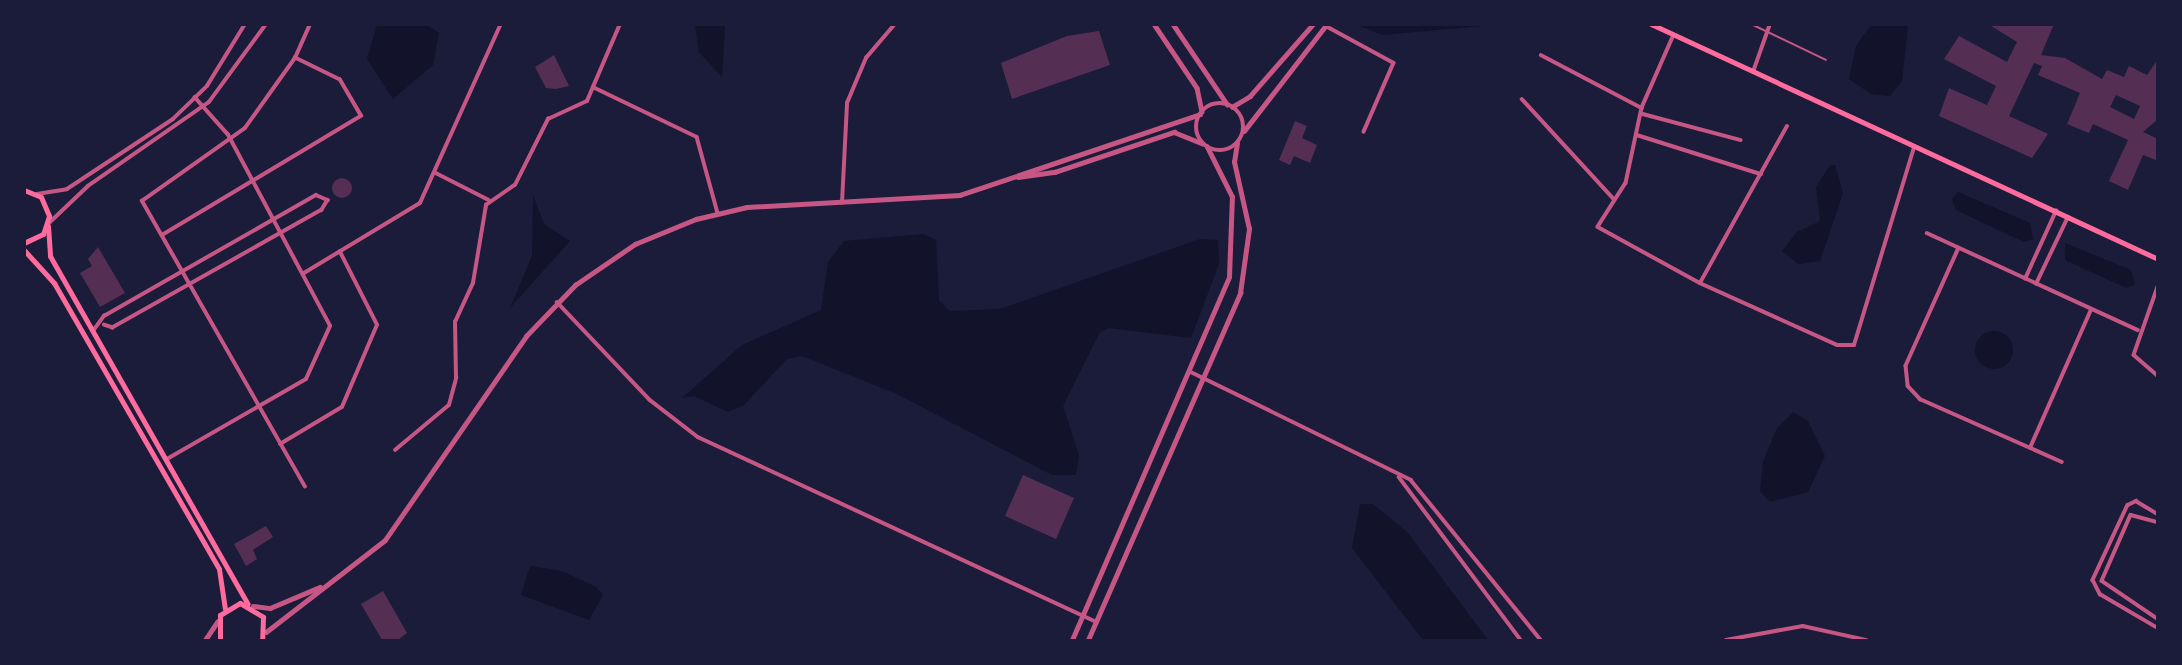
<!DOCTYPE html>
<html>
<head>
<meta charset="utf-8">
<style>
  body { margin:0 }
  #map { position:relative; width:2182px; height:665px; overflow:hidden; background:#1b1b3a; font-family:"Titillium Web",sans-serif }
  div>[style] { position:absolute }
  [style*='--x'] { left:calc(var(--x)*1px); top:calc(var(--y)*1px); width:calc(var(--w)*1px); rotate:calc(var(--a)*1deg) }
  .water>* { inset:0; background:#12122b }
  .round { border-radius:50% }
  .building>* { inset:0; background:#542f53 }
  .service>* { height:2px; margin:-1px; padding:0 1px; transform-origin:1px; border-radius:1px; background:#c65784 }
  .minor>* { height:3.5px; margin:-1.75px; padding:0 1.75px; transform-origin:1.75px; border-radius:1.75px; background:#c65784 }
  .tertiary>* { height:4.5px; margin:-2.25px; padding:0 2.25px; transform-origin:2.25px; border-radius:2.25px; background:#c65784 }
  .tertiary>.ring { margin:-2.25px; padding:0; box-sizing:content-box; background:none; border:4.5px solid #c65784; border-radius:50% }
  .secondary>* { height:5px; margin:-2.5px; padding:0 2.5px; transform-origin:2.5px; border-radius:2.5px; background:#ff6b9d }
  span { translate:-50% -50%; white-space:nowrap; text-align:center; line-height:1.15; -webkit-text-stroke:7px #1b1b3a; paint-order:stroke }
  .frame { position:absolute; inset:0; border:26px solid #1b1b3a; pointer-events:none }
</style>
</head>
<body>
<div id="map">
  <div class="water">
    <i style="clip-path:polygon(377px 25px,427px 25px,439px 33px,433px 65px,393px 99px,367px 59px)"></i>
    <i style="clip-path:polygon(695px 25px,725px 25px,722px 77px,699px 52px)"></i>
    <i style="clip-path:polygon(1358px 25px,1493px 25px,1382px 35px)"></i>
    <i style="clip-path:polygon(1871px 25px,1908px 25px,1902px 81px,1890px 96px,1871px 94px,1849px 79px,1856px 46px)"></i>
    <i style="clip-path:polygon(1830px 165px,1835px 165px,1843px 193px,1820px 261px,1798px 264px,1782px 251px,1797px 232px,1820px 221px,1816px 187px)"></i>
    <i style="clip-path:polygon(1958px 192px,2030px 223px,2033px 239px,2024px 242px,1956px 210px,1952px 199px)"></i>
    <i style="clip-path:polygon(533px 195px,544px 224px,570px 241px,510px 308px,532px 256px)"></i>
    <i style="clip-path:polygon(924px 234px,936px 240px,939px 300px,950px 311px,1000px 309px,1200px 239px,1218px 240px,1219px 264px,1191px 338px,1109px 328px,1100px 332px,1063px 406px,1079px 455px,1076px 475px,1052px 475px,897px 394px,802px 356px,787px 359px,744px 405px,728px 412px,694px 396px,682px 398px,742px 345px,821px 310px,828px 262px,844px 241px)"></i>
    <i style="clip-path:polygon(2065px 243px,2131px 270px,2135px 285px,2126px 288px,2065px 260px)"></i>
    <i class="round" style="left:1975px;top:331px;width:38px;height:38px"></i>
    <i style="clip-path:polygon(1793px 412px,1808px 421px,1825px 456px,1808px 492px,1770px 502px,1760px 491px,1763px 462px,1777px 428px)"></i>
    <i style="clip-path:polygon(1360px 504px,1373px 504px,1408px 533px,1488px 640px,1423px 640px,1352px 548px)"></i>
    <i style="clip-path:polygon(530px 566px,562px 571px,596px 587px,603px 595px,589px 620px,521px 595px)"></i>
  </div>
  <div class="building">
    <i style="clip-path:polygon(evenodd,1988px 24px,2054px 24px,2041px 55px,2065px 58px,2102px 79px,2107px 70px,2124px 77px,2129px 66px,2147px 75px,2158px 59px,2158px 119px,2143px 132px,2158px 139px,2158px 161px,2143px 155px,2128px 190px,2109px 181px,2128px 140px,2093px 124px,2089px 133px,2067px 124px,2080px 93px,2038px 75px,2042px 66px,2034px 63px,2009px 116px,2048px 134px,2032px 158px,1939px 116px,1949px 88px,1987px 105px,1996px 86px,1944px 59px,1959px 36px,2007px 62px,2017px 42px,1988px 24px,2116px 95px,2140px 106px,2134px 119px,2110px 107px,2116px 95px)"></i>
    <i style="clip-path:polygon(1099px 31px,1110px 65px,1012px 99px,1001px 63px,1067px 36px)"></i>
    <i style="clip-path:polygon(554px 55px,569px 86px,556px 89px,546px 88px,535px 67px)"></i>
    <i style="clip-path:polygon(1295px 121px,1307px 126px,1302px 138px,1317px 145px,1310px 163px,1294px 156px,1290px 165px,1279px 160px)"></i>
    <i class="round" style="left:332px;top:178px;width:20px;height:20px"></i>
    <i style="clip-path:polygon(98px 247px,125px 293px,100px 307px,80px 273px,92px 266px,88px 259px)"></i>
    <i style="clip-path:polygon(1023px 475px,1074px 498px,1056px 539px,1005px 516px)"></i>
    <i style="clip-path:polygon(266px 526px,273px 537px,253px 550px,257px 559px,246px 566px,234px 544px)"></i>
    <i style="clip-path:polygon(383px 591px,407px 633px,398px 640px,382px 640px,361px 604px)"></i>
  </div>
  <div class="service">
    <i style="--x:1751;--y:24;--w:83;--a:25.6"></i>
  </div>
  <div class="minor">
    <i style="--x:1326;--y:26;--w:77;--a:28.6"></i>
    <i style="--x:1394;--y:63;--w:75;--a:113.5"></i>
    <i style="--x:1674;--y:35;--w:80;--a:113.7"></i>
    <i style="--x:1642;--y:108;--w:77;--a:102"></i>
    <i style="--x:1626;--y:183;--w:52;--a:122.5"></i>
    <i style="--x:1598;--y:227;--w:116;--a:28.8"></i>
    <i style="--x:1700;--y:283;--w:150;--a:24.3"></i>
    <i style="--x:1837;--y:345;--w:17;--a:0"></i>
    <i style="--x:1854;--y:345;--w:207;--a:-73.1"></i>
    <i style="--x:1541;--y:55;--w:114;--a:27.7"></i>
    <i style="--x:1753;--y:72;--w:51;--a:-70.5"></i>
    <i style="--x:593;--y:87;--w:115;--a:25.7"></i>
    <i style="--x:697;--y:137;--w:79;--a:74.6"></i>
    <i style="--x:1522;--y:99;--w:136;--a:47.4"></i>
    <i style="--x:1643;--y:114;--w:101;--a:14.9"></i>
    <i style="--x:1637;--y:135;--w:130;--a:17.5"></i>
    <i style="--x:436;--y:173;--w:59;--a:27"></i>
    <i style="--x:37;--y:194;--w:30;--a:-9"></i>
    <i style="--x:67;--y:189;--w:127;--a:-33.4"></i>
    <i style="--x:173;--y:119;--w:47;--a:-44.1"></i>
    <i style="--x:207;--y:86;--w:73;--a:-58.5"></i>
    <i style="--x:842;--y:203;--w:100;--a:-87.1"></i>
    <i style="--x:847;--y:103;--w:49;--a:-67.1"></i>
    <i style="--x:866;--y:58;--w:45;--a:-49.5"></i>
    <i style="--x:48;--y:224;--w:55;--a:-43.5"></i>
    <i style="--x:88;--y:186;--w:147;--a:-34.8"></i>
    <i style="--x:209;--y:102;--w:97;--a:-53.8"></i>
    <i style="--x:1927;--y:233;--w:232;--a:24.7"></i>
    <i style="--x:162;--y:235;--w:232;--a:-30.9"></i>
    <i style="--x:361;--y:116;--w:42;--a:-120.3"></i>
    <i style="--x:340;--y:80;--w:50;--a:-153.9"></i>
    <i style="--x:1959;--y:248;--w:129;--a:114.2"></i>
    <i style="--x:1906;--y:366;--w:20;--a:84"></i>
    <i style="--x:1908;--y:386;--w:18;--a:47"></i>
    <i style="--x:1920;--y:399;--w:155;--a:23.9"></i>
    <i style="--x:304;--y:273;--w:135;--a:-31.1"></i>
    <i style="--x:420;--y:203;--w:196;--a:-65.7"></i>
    <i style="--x:2025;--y:279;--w:75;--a:-65.5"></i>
    <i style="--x:1700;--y:283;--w:179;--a:-61"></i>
    <i style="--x:2036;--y:284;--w:74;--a:-64.5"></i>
    <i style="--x:2158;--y:287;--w:72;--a:109.4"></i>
    <i style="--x:2134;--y:355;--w:32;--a:41"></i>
    <i style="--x:557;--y:302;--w:135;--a:46.5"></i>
    <i style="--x:650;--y:400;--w:61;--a:37.6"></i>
    <i style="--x:698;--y:437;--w:439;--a:24.9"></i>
    <i style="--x:93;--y:331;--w:19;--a:-54"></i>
    <i style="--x:104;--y:316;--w:244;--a:-29.7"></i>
    <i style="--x:316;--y:195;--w:13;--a:23"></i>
    <i style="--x:328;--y:200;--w:12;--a:121"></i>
    <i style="--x:322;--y:210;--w:240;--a:150.6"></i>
    <i style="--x:113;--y:328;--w:9;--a:-162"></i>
    <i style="--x:1191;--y:372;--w:245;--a:26.1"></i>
    <i style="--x:1411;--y:480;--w:206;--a:50.9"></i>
    <i style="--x:280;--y:444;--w:72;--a:-30.8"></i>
    <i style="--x:342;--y:407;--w:89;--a:-66.9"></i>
    <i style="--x:377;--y:325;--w:82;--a:-116.9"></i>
    <i style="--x:2030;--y:448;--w:151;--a:-66.2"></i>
    <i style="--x:395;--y:450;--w:70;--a:-39.8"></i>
    <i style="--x:449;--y:405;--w:28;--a:-75"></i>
    <i style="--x:456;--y:378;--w:56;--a:-91"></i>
    <i style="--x:455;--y:322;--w:43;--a:-65.2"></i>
    <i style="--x:473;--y:283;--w:79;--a:-80.5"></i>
    <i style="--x:486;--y:205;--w:35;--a:-35"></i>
    <i style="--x:515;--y:185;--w:74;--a:-63.4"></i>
    <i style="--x:548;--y:119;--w:43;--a:-24.8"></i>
    <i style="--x:587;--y:101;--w:84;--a:-66.8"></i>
    <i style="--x:167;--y:459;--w:160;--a:-29.9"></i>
    <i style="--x:306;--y:379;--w:58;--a:-65.6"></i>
    <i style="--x:330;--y:326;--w:217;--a:-118.1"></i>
    <i style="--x:228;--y:135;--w:50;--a:-131.7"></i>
    <i style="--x:1399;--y:477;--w:204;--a:53.2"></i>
    <i style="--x:305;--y:487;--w:329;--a:-119.7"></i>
    <i style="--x:142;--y:201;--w:126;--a:-35.3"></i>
    <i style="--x:245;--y:128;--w:86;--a:-54.5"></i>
    <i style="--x:295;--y:58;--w:37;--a:-66"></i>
    <i style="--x:2128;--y:505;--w:83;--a:115"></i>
    <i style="--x:2093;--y:580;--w:16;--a:63"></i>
    <i style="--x:2100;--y:594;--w:67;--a:30.4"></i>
    <i style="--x:2128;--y:505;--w:9;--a:-27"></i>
    <i style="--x:2136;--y:501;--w:26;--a:31"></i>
    <i style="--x:2131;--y:515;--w:72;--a:113.7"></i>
    <i style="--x:2102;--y:581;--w:68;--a:34.2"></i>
    <i style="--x:2131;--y:515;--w:28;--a:15"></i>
    <i style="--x:1726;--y:640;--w:78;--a:-10.3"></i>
    <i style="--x:1803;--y:626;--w:65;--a:12.5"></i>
  </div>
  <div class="tertiary">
    <i style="--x:1154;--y:24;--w:77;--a:56.1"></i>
    <i style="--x:1197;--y:88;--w:24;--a:78"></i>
    <i style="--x:1173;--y:24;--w:97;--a:56"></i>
    <i class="ring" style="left:1196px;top:103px;width:43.5px;height:43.5px"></i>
    <i style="--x:1232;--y:107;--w:21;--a:-31"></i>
    <i style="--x:1250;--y:96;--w:96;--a:-48.8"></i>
    <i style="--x:1244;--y:131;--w:135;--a:-52.2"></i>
    <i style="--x:1018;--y:177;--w:37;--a:-8"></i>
    <i style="--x:1055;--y:172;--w:126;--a:-18.6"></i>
    <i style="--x:1174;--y:132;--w:31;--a:22"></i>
    <i style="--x:253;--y:606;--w:17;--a:7"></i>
    <i style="--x:270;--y:608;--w:54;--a:-22.8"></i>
    <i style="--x:266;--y:632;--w:150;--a:-37.7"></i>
    <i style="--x:385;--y:540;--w:248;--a:-55.3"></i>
    <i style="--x:526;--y:336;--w:71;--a:-46.1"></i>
    <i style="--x:575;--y:285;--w:73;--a:-34.3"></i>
    <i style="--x:635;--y:244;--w:66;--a:-22.3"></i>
    <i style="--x:696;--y:219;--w:52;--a:-13.2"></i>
    <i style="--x:747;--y:207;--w:213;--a:-3.2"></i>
    <i style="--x:960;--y:195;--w:253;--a:-18.6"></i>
    <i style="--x:205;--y:640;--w:22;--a:-56"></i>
    <i style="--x:1072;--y:640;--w:395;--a:-66.6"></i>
    <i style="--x:1229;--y:277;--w:80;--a:-87.9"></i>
    <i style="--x:1232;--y:197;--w:56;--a:-116.6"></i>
    <i style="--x:1088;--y:640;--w:379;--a:-66.3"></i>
    <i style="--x:1240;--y:293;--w:65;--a:-82"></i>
    <i style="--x:1249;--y:229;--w:69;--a:-102.6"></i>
    <i style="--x:1234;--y:162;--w:19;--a:-81"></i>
  </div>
  <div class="secondary">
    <i style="--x:1651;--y:24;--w:559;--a:24.87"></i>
    <i style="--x:24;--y:190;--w:18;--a:22"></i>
    <i style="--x:41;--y:197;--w:21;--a:67"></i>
    <i style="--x:49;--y:216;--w:19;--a:108"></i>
    <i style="--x:43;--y:234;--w:21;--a:155"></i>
    <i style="--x:48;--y:226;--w:30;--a:86"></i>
    <i style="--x:50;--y:256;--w:400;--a:60.4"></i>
    <i style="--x:24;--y:250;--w:45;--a:47.7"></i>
    <i style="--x:54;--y:283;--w:330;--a:60"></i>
    <i style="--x:219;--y:569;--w:40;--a:81.5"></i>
    <i style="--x:220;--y:640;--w:25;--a:-90"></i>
    <i style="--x:220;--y:615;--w:23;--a:-31"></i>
    <i style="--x:240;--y:603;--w:27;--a:31"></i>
    <i style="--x:263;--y:617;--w:23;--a:92"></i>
  </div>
  <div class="frame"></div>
</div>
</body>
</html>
